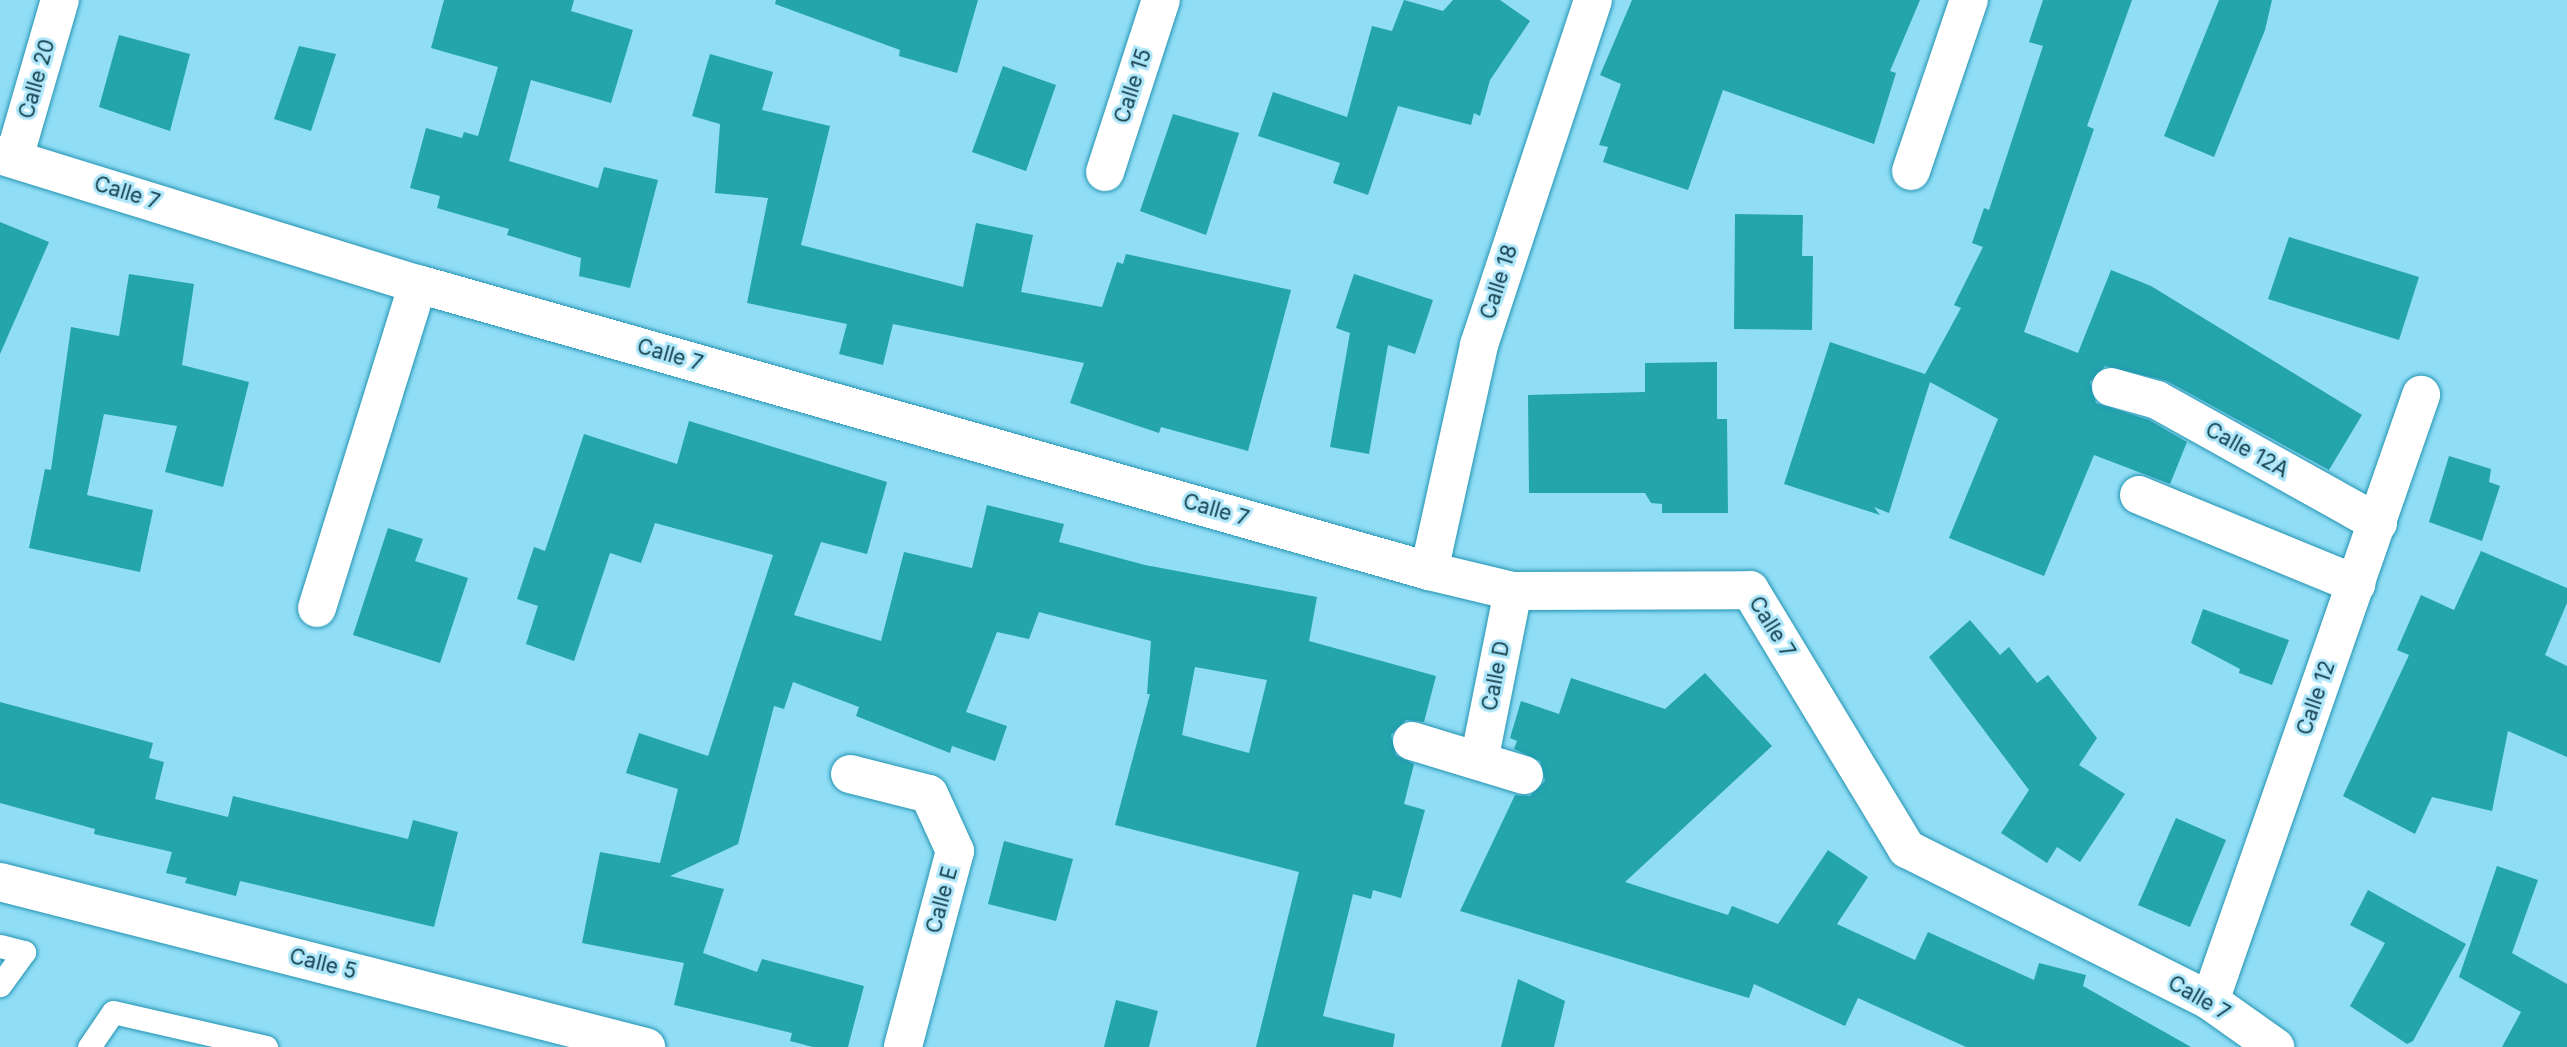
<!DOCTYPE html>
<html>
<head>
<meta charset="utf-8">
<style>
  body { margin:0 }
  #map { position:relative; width:2567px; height:1047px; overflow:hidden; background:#90ddf6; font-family:Inter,sans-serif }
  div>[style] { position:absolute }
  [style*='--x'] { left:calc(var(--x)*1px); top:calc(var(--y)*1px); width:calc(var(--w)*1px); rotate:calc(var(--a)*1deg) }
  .building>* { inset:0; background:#24a4ab }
  .roads { filter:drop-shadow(0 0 2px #2394b2) drop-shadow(0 0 2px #2394b2) }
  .lane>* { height:23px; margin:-11.5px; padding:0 11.5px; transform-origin:11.5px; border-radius:11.5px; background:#fff }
  .street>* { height:38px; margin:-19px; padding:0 19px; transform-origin:19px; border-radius:19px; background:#fff }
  span { translate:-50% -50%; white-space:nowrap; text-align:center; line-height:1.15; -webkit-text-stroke:6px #afe7fa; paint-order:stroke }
  .street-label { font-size:21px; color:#16424f }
</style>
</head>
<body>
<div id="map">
  <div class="building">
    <i style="clip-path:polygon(444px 0,574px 0,571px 11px,633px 30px,611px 103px,531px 80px,509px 161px,598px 188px,604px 167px,658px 180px,630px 288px,579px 276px,581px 258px,507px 235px,509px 229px,437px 208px,440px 196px,410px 188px,426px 128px,462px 138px,464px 132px,478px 136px,498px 67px,431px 48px)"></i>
    <i style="clip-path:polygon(776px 0,978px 0,957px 73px,899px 56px,900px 50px,775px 4px)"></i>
    <i style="clip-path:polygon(1404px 0,1443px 11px,1453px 0,1500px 0,1530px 21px,1490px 80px,1480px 116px,1474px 113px,1471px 125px,1398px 106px,1368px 195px,1333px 183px,1340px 163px,1258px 136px,1273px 92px,1347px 117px,1372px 26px,1392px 31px)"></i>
    <i style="clip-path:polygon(1632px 0,1920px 0,1890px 71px,1896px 73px,1874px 144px,1723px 90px,1688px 190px,1603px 162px,1608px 147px,1599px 145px,1621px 84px,1600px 75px)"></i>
    <i style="clip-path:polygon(2043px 0,2132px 0,2087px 126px,2094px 129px,2024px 332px,2078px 353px,2111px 270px,2151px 286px,2362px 415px,2329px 470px,2167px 381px,2105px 366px,2090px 382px,2096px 403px,2149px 420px,2187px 442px,2170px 484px,2094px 455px,2044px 576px,1949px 538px,1998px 419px,1930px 382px,1889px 513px,1874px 507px,1880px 515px,1784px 484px,1830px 342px,1925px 374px,1961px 308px,1954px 305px,1983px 247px,1972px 243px,1984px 208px,1989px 210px,2043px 46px,2029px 42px)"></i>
    <i style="clip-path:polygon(2219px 0,2272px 0,2265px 30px,2214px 157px,2164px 136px)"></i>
    <i style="clip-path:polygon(119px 35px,190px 54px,170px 131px,99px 107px)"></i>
    <i style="clip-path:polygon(299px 46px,336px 54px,311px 131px,274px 119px)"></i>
    <i style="clip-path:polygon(710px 54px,773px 72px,762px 110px,830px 126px,801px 245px,963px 287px,976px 223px,1033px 235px,1021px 292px,1102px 307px,1117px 262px,1123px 264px,1126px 254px,1291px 290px,1248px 451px,1161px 427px,1159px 433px,1070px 403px,1084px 363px,893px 324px,883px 365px,839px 354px,847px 324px,747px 303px,768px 198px,715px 193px,720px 124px,692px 116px)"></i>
    <i style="clip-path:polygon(1003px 66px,1056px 85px,1026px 171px,972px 152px)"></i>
    <i style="clip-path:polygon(1173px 114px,1239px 133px,1206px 235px,1140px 211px)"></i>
    <i style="clip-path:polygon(1735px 214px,1803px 215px,1802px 256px,1813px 256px,1812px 330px,1734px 329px)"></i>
    <i style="clip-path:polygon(0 222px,49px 242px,0 354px)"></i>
    <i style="clip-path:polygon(2289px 237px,2419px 277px,2399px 340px,2268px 299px)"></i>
    <i style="clip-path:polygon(129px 274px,194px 284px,182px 365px,249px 382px,223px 487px,165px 472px,177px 426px,104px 414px,87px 495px,153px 510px,140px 572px,29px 548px,45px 469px,51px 470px,71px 327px,119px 336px)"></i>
    <i style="clip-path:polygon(1354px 274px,1433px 300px,1415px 354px,1388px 345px,1369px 454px,1330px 447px,1350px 333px,1336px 328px)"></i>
    <i style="clip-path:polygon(1717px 362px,1717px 419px,1727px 419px,1728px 513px,1662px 513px,1662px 504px,1651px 503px,1645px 493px,1529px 493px,1528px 395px,1645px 392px,1645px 363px)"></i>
    <i style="clip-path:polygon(evenodd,689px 421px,887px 482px,867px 554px,821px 542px,794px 615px,881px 641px,904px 552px,972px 568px,987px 505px,1064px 524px,1059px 542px,1145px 565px,1317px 597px,1309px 641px,1436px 676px,1424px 722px,1406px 720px,1391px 735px,1396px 755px,1414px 764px,1404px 804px,1425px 810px,1401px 898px,1373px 890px,1371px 899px,1353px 894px,1323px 1016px,1395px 1034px,1393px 1047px,1256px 1047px,1299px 872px,1115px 825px,1150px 694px,1147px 694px,1151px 641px,1039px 612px,1029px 639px,997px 632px,966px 712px,1007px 726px,995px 761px,952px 746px,950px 753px,856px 716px,859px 707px,793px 682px,784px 709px,774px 706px,738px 844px,670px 876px,724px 889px,703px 953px,757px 972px,762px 959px,864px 986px,848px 1047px,813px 1047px,790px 1041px,792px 1033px,674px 1005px,684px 963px,582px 943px,600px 852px,660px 863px,678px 789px,626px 773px,639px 733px,708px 756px,773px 555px,655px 523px,641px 563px,610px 553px,574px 661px,526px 644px,538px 606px,517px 599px,534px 547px,545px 551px,584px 434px,677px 464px,689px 421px,1195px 667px,1267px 680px,1249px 753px,1182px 735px,1195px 667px)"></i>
    <i style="clip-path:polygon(2449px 456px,2491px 469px,2489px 482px,2500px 486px,2482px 541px,2429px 522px)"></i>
    <i style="clip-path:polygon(388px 528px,423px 539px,415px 561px,468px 578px,440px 663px,353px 635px)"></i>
    <i style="clip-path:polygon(2481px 551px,2567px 588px,2567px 603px,2545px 655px,2567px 666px,2567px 757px,2508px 731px,2492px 811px,2432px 797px,2415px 834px,2343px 796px,2409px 655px,2397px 650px,2421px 595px,2454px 610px)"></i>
    <i style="clip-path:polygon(2203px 609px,2289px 640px,2272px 685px,2239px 673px,2240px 669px,2191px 643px)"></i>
    <i style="clip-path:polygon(1970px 620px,2000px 655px,2009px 647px,2037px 683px,2048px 675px,2097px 738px,2079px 765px,2125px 794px,2080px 862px,2057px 847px,2047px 863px,2001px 833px,2029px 790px,1929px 657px)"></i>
    <i style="clip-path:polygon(1705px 673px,1772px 746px,1625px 882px,1728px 915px,1732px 906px,1778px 924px,1828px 850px,1868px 877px,1837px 924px,1915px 960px,1928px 932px,2034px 980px,2039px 963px,2086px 975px,2083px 986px,2191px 1047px,1966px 1047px,1858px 998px,1845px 1026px,1754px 984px,1749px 998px,1460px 911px,1515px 795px,1530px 796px,1545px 781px,1540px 761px,1514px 749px,1517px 741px,1510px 738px,1521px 701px,1559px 714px,1571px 678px,1665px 709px)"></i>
    <i style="clip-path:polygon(0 702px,153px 743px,149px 758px,164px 762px,155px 799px,228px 817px,233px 796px,408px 839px,413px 820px,458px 832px,434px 927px,240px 881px,236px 896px,185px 883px,187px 878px,166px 873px,172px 852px,94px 834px,95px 829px,0 803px)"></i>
    <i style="clip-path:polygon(2176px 818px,2226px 840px,2190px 927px,2138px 905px)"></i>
    <i style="clip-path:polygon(1004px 841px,1073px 859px,1056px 921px,988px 904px)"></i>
    <i style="clip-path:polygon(2497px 866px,2538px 880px,2512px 953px,2567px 984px,2567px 1047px,2502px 1047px,2521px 1012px,2459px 977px)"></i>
    <i style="clip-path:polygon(2368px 890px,2466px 944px,2413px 1041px,2407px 1044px,2350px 1006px,2385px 943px,2350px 925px)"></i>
    <i style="clip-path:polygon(1518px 979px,1565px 1001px,1554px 1047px,1501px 1047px)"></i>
    <i style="clip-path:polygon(1116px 1000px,1158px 1011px,1149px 1047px,1104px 1047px)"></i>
  </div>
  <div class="roads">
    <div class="lane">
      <i style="--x:0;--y:946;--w:25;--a:14"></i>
      <i style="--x:24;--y:952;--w:41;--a:126"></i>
      <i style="--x:89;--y:1047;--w:42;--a:-55.6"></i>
      <i style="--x:113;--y:1012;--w:157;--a:12.9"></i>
    </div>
    <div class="street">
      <i style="--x:0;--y:155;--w:437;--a:17.2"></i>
      <i style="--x:418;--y:284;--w:1051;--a:15.85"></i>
      <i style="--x:1429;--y:571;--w:86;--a:13.4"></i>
      <i style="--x:1513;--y:591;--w:237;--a:-0.2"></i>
      <i style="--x:1750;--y:590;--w:303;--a:58.8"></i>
      <i style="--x:1907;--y:849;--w:339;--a:26.6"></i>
      <i style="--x:2210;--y:1001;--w:80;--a:35.3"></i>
      <i style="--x:14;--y:158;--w:165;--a:-73.8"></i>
      <i style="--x:1911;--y:171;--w:181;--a:-71.3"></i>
      <i style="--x:1105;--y:172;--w:181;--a:-72"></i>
      <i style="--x:2111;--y:387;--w:48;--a:15.8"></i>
      <i style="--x:2157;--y:400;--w:253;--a:29.1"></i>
      <i style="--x:2139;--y:495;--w:235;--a:22.3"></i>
      <i style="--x:1429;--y:571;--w:231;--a:-77.5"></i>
      <i style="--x:1479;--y:345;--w:363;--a:-71.7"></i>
      <i style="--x:317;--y:608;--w:339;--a:-72.7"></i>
      <i style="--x:1412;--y:741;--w:117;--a:16.9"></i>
      <i style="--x:1479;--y:761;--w:173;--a:-78.7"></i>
      <i style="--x:850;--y:774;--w:81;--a:14.2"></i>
      <i style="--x:929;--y:794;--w:63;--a:65.5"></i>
      <i style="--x:955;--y:851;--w:203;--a:104.9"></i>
      <i style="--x:0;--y:882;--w:667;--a:14.33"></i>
      <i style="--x:2210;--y:1001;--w:642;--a:-70.8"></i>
    </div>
  </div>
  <div class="street-label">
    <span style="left:37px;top:79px;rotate:-74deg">Calle 20</span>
    <span style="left:1133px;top:86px;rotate:-72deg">Calle 15</span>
    <span style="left:127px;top:193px;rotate:17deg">Calle 7</span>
    <span style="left:1499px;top:282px;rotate:-72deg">Calle 18</span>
    <span style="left:670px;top:355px;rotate:16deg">Calle 7</span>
    <span style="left:2247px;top:450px;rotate:29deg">Calle 12A</span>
    <span style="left:1216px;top:510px;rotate:16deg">Calle 7</span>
    <span style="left:1772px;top:627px;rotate:58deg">Calle 7</span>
    <span style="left:1496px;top:676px;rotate:-79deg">Calle D</span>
    <span style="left:2316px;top:698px;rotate:-71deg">Calle 12</span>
    <span style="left:942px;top:900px;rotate:-75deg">Calle E</span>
    <span style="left:323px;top:964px;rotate:14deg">Calle 5</span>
    <span style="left:2199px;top:998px;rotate:30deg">Calle 7</span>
  </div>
</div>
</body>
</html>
